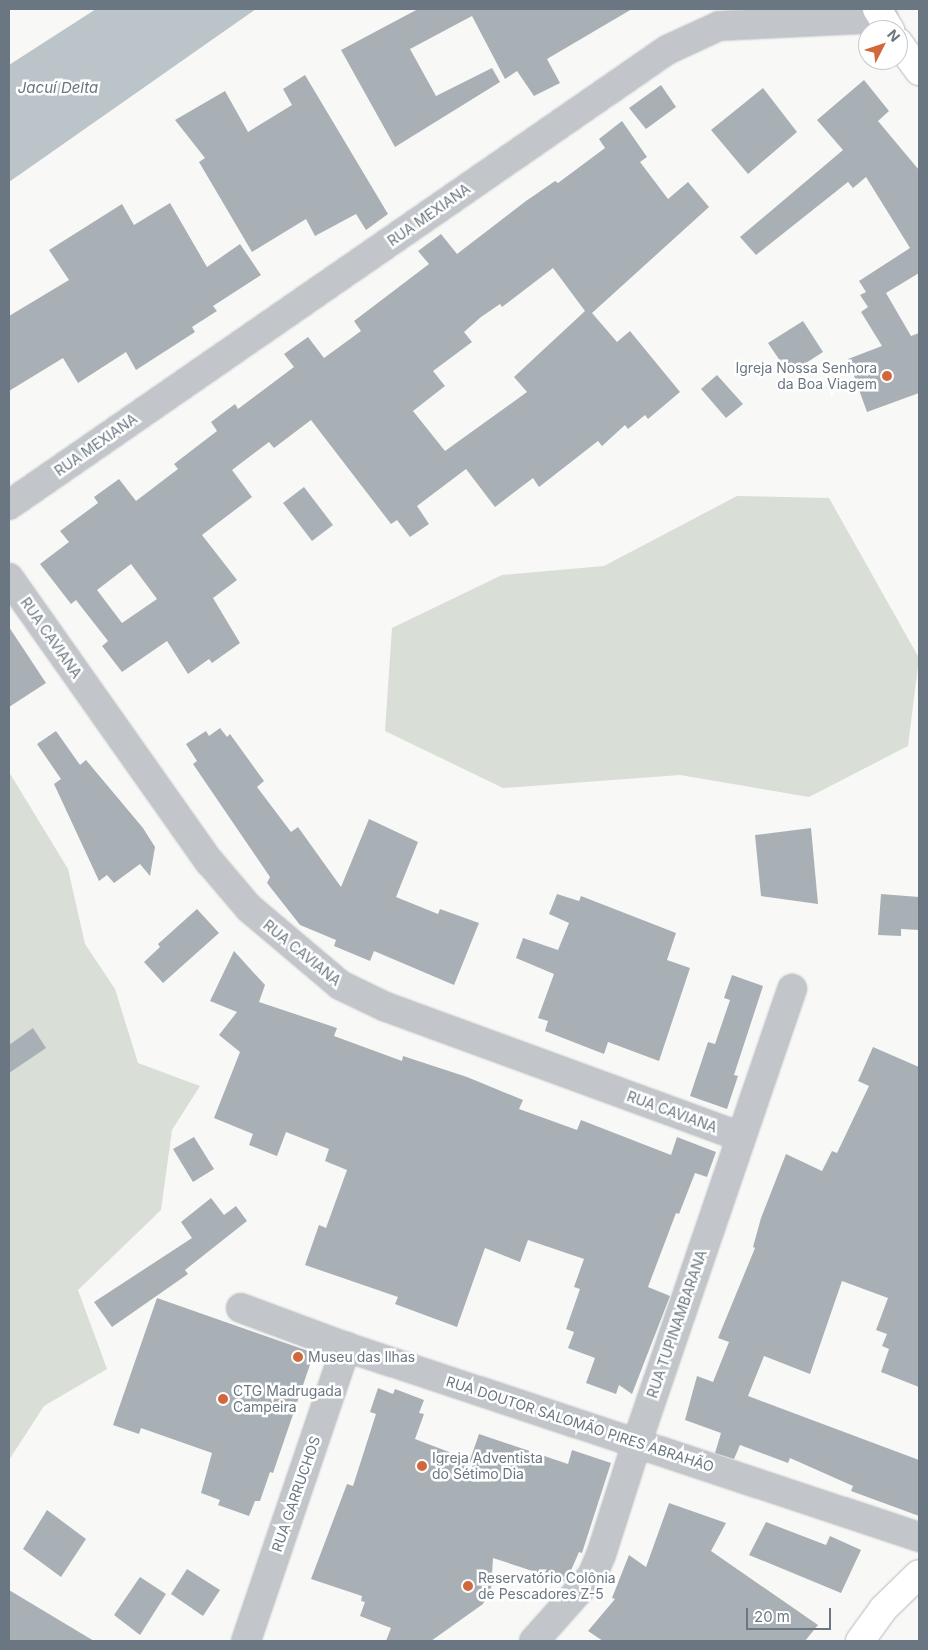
<!DOCTYPE html>
<html>
<head>
<meta charset="utf-8">
<style>
  body { margin:0 }
  #map { position:relative; width:928px; height:1650px; overflow:hidden; background:#f8f8f6; font-family:Inter,sans-serif }
  div>[style] { position:absolute }
  [style*='--x'] { left:calc(var(--x)*1px); top:calc(var(--y)*1px); width:calc(var(--w)*1px); rotate:calc(var(--a)*1deg) }
  .green>* { inset:0; background:#d9ded7 }
  .water>* { inset:0; background:#bbc4c8 }
  .building>* { inset:0; background:#a9b0b5 }
  .roads { filter:drop-shadow(0 0 1px #b5b9bd) drop-shadow(0 0 1px #b5b9bd) }
  .street>* { height:28px; margin:-14px; padding:0 14px; transform-origin:14px; border-radius:14px; background:#c2c5c9 }
  .secondary>* { height:28px; margin:-14px; padding:0 14px; transform-origin:14px; border-radius:14px; background:#fff }
  .dots>* { width:14px; height:14px; translate:-50% -50%; box-sizing:border-box; border:2px solid #fff; border-radius:50% }
  span { translate:-50% -50%; white-space:nowrap; text-align:center; line-height:1.15; -webkit-text-stroke:5px #fff; paint-order:stroke }
  .street-label { font-size:14px; color:#6a7783 }
  .poi-label { font-size:14px; color:#6a7783 }
  .right { translate:-100% -50%; text-align:right }
  .left { translate:0 -50%; text-align:left }
  .water-label { font-size:15px; color:#66777f; font-style:italic }
  .frame { position:absolute; inset:0; border:10px solid #6a7783; pointer-events:none }
  .north { position:absolute; left:858px; top:20px; width:50px; height:50px; box-sizing:border-box; background:#fff; border:1px solid #c3c9cd; border-radius:50%; rotate:49deg; font-size:14px; font-weight:700; line-height:20px; text-align:center; color:#6a7783 }
  .north::after { content:''; display:block; margin:auto; width:18px; height:22px; background:#d2673c; clip-path:polygon(50% 0,100% 100%,50% 72%,0 100%) }
  .scale { position:absolute; left:746px; top:1608px; width:85px; height:22px; box-sizing:border-box; border:2px solid #6a7783; border-top:0; padding-left:6px; font-size:15px; line-height:18px; white-space:nowrap; color:#6a7783; -webkit-text-stroke:4px #fff; paint-order:stroke }
</style>
</head>
<body>
<div id="map">
  <div class="green">
    <i style="clip-path:polygon(737px 496px,829px 498px,919px 658px,908px 746px,809px 797px,680px 775px,503px 788px,385px 731px,392px 628px,502px 575px,604px 566px)"></i>
    <i style="clip-path:polygon(9px 772px,68px 869px,85px 944px,115px 989px,138px 1063px,200px 1086px,172px 1130px,161px 1210px,78px 1290px,107px 1369px,44px 1406px,9px 1460px)"></i>
  </div>
  <div class="water">
    <i style="clip-path:polygon(96px 9px,256px 9px,9px 182px,9px 65px)"></i>
  </div>
  <div class="building">
    <i style="clip-path:polygon(418px 9px,632px 9px,547px 59px,560px 83px,534px 96px,517px 71px,505px 79px,472px 16px,410px 49px,436px 96px,492px 68px,500px 82px,395px 147px,341px 50px)"></i>
    <i style="clip-path:polygon(305px 75px,388px 214px,366px 230px,356px 214px,315px 236px,306px 219px,252px 252px,199px 162px,205px 158px,175px 120px,225px 91px,248px 132px,292px 105px,283px 89px)"></i>
    <i style="clip-path:polygon(864px 80px,889px 111px,878px 121px,919px 170px,919px 273px,886px 293px,911px 336px,919px 333px,919px 393px,867px 412px,848px 359px,882px 346px,861px 312px,868px 307px,860px 295px,866px 292px,859px 281px,910px 248px,866px 177px,853px 188px,848px 182px,756px 255px,740px 237px,843px 150px,817px 120px)"></i>
    <i style="clip-path:polygon(661px 85px,676px 107px,646px 129px,629px 108px)"></i>
    <i style="clip-path:polygon(763px 88px,797px 132px,748px 174px,711px 130px)"></i>
    <i style="clip-path:polygon(evenodd,622px 121px,647px 157px,640px 162px,668px 199px,688px 182px,709px 207px,592px 313px,617px 342px,630px 331px,680px 392px,648px 419px,645px 415px,628px 429px,625px 425px,602px 446px,598px 441px,539px 487px,533px 478px,495px 507px,466px 469px,417px 506px,429px 524px,410px 537px,397px 520px,391px 524px,311px 420px,274px 448px,269px 442px,232px 470px,252px 497px,202px 535px,237px 580px,213px 598px,240px 643px,212px 663px,209px 659px,188px 674px,167px 641px,122px 672px,102px 646px,108px 641px,76px 600px,71px 604px,40px 564px,69px 542px,60px 531px,98px 503px,94px 497px,119px 479px,136px 501px,178px 469px,174px 464px,217px 431px,211px 422px,235px 404px,238px 409px,294px 367px,284px 354px,308px 337px,324px 358px,361px 331px,354px 321px,429px 264px,418px 251px,441px 234px,457px 254px,526px 201px,555px 181px,558px 183px,605px 148px,599px 139px,622px 121px,553px 268px,585px 311px,514px 377px,527px 392px,445px 451px,413px 411px,445px 386px,433px 371px,472px 342px,464px 332px,481px 317px,500px 304px,502px 307px,553px 268px,622px 121px,131px 564px,157px 599px,122px 623px,97px 590px,131px 564px)"></i>
    <i style="clip-path:polygon(170px 203px,207px 267px,240px 244px,261px 275px,213px 306px,217px 311px,192px 327px,195px 332px,136px 370px,126px 352px,78px 383px,63px 358px,9px 391px,9px 316px,69px 280px,49px 250px,122px 204px,134px 225px)"></i>
    <i style="clip-path:polygon(803px 321px,823px 352px,789px 374px,768px 343px)"></i>
    <i style="clip-path:polygon(717px 375px,743px 404px,726px 418px,701px 389px)"></i>
    <i style="clip-path:polygon(304px 487px,333px 525px,312px 541px,283px 503px)"></i>
    <i style="clip-path:polygon(9px 627px,46px 683px,9px 707px)"></i>
    <i style="clip-path:polygon(220px 728px,227px 737px,230px 734px,264px 781px,257px 787px,291px 832px,298px 827px,341px 887px,369px 819px,418px 842px,396px 897px,438px 914px,440px 909px,479px 923px,454px 985px,374px 951px,370px 961px,334px 946px,336px 940px,300px 925px,267px 883px,270px 877px,193px 764px,197px 761px,186px 744px,206px 731px,209px 736px)"></i>
    <i style="clip-path:polygon(56px 731px,80px 765px,86px 760px,143px 828px,155px 847px,150px 876px,140px 864px,114px 883px,107px 875px,99px 881px,54px 784px,61px 779px,37px 744px)"></i>
    <i style="clip-path:polygon(811px 828px,818px 904px,761px 896px,755px 835px)"></i>
    <i style="clip-path:polygon(557px 894px,579px 901px,581px 896px,676px 933px,667px 960px,690px 968px,659px 1061px,608px 1042px,604px 1054px,545px 1031px,548px 1021px,538px 1018px,554px 974px,516px 958px,523px 938px,558px 950px,569px 923px,549px 914px)"></i>
    <i style="clip-path:polygon(881px 894px,919px 897px,919px 930px,901px 929px,901px 936px,878px 935px)"></i>
    <i style="clip-path:polygon(197px 909px,219px 933px,163px 983px,144px 962px,160px 947px,158px 944px)"></i>
    <i style="clip-path:polygon(234px 951px,265px 985px,259px 1002px,337px 1028px,334px 1036px,402px 1061px,403px 1056px,467px 1077px,523px 1100px,519px 1109px,577px 1130px,581px 1120px,671px 1155px,677px 1137px,716px 1152px,707px 1177px,695px 1173px,679px 1214px,676px 1213px,648px 1287px,670px 1296px,632px 1394px,619px 1385px,616px 1394px,586px 1383px,595px 1358px,568px 1348px,574px 1332px,566px 1329px,580px 1289px,574px 1287px,584px 1259px,528px 1240px,520px 1262px,485px 1248px,457px 1327px,395px 1304px,398px 1297px,305px 1265px,319px 1225px,326px 1228px,347px 1170px,325px 1161px,329px 1149px,286px 1132px,277px 1156px,249px 1145px,253px 1134px,214px 1118px,240px 1052px,219px 1035px,237px 1012px,210px 1001px)"></i>
    <i style="clip-path:polygon(732px 975px,763px 986px,734px 1075px,738px 1076px,727px 1109px,690px 1096px,708px 1042px,715px 1044px,730px 1000px,724px 998px)"></i>
    <i style="clip-path:polygon(33px 1028px,46px 1048px,9px 1073px,9px 1045px)"></i>
    <i style="clip-path:polygon(873px 1047px,919px 1067px,919px 1387px,881px 1372px,889px 1349px,882px 1346px,887px 1334px,876px 1330px,888px 1298px,842px 1281px,810px 1374px,764px 1356px,748px 1396px,919px 1460px,919px 1516px,851px 1491px,853px 1486px,790px 1458px,788px 1463px,740px 1445px,734px 1459px,715px 1453px,721px 1433px,685px 1420px,697px 1376px,713px 1382px,729px 1342px,718px 1338px,755px 1248px,753px 1247px,761px 1218px,786px 1154px,822px 1171px,832px 1151px,837px 1153px,869px 1086px,858px 1081px)"></i>
    <i style="clip-path:polygon(194px 1137px,214px 1169px,193px 1182px,173px 1149px)"></i>
    <i style="clip-path:polygon(211px 1198px,224px 1215px,236px 1206px,247px 1221px,185px 1270px,188px 1274px,112px 1327px,94px 1302px,192px 1238px,181px 1222px)"></i>
    <i style="clip-path:polygon(157px 1298px,314px 1353px,273px 1473px,270px 1472px,260px 1501px,255px 1501px,249px 1516px,218px 1505px,220px 1500px,201px 1493px,212px 1453px,141px 1428px,139px 1434px,113px 1425px)"></i>
    <i style="clip-path:polygon(378px 1388px,393px 1394px,395px 1389px,424px 1400px,419px 1413px,424px 1414px,415px 1439px,470px 1460px,479px 1434px,568px 1464px,572px 1450px,611px 1463px,582px 1553px,579px 1552px,566px 1582px,493px 1558px,491px 1590px,483px 1604px,431px 1641px,386px 1641px,391px 1628px,360px 1616px,365px 1602px,361px 1601px,362px 1596px,311px 1579px,347px 1484px,353px 1486px,376px 1414px,370px 1412px)"></i>
    <i style="clip-path:polygon(669px 1503px,726px 1523px,711px 1551px,818px 1625px,805px 1641px,603px 1641px,588px 1631px,615px 1599px,612px 1598px,629px 1555px,646px 1567px)"></i>
    <i style="clip-path:polygon(47px 1510px,86px 1539px,61px 1577px,23px 1549px)"></i>
    <i style="clip-path:polygon(766px 1522px,826px 1545px,830px 1536px,861px 1550px,841px 1593px,749px 1555px)"></i>
    <i style="clip-path:polygon(187px 1569px,220px 1590px,203px 1616px,171px 1594px)"></i>
    <i style="clip-path:polygon(140px 1577px,166px 1594px,140px 1635px,114px 1615px)"></i>
    <i style="clip-path:polygon(9px 1590px,94px 1641px,9px 1641px)"></i>
  </div>
  <div class="roads">
    <div class="street">
      <i style="--x:9;--y:505;--w:800;--a:-34.66"></i>
      <i style="--x:667;--y:50;--w:57;--a:-24.8"></i>
      <i style="--x:719;--y:26;--w:165;--a:-2.8"></i>
      <i style="--x:9;--y:578;--w:347;--a:54.8"></i>
      <i style="--x:209;--y:861;--w:62;--a:49.6"></i>
      <i style="--x:249;--y:908;--w:119;--a:40.2"></i>
      <i style="--x:340;--y:985;--w:51;--a:25.6"></i>
      <i style="--x:386;--y:1007;--w:378;--a:20.1"></i>
      <i style="--x:241;--y:1308;--w:112;--a:20.4"></i>
      <i style="--x:346;--y:1347;--w:604;--a:18.34"></i>
      <i style="--x:246;--y:1641;--w:311;--a:-71.2"></i>
      <i style="--x:534;--y:1641;--w:87;--a:-48.3"></i>
      <i style="--x:592;--y:1576;--w:23;--a:-67"></i>
      <i style="--x:601;--y:1555;--w:119;--a:-72.3"></i>
      <i style="--x:637;--y:1442;--w:479;--a:-71.1"></i>
    </div>
    <div class="secondary">
      <i style="--x:877;--y:9;--w:25;--a:58"></i>
      <i style="--x:898;--y:42;--w:36;--a:54"></i>
      <i style="--x:860;--y:1641;--w:39;--a:-54"></i>
      <i style="--x:883;--y:1609;--w:50;--a:-44.2"></i>
    </div>
  </div>
  <div class="dots">
    <i style="left:887px;top:376px;background:#d2673c"></i>
    <i style="left:298px;top:1357px;background:#d2673c"></i>
    <i style="left:223px;top:1399px;background:#d2673c"></i>
    <i style="left:422px;top:1466px;background:#d2673c"></i>
    <i style="left:468px;top:1586px;background:#d2673c"></i>
  </div>
  <div class="street-label">
    <span style="left:429px;top:215px;rotate:-35deg">RUA MEXIANA</span>
    <span style="left:96px;top:445px;rotate:-35deg">RUA MEXIANA</span>
    <span style="left:51px;top:638px;rotate:55deg">RUA CAVIANA</span>
    <span style="left:302px;top:953px;rotate:39deg">RUA CAVIANA</span>
    <span style="left:672px;top:1112px;rotate:20deg">RUA CAVIANA</span>
    <span style="left:677px;top:1324px;rotate:-71deg">RUA TUPINAMBARANA</span>
    <span style="left:580px;top:1424px;rotate:18deg">RUA DOUTOR SALOMÃO PIRES ABRAHÃO</span>
    <span style="left:296px;top:1494px;rotate:-71deg">RUA GARRUCHOS</span>
  </div>
  <div class="poi-label">
    <span class="right" style="left:877px;top:376px">Igreja Nossa Senhora<br>da Boa Viagem</span>
    <span class="left" style="left:308px;top:1357px">Museu das Ilhas</span>
    <span class="left" style="left:233px;top:1399px">CTG Madrugada<br>Campeira</span>
    <span class="left" style="left:432px;top:1466px">Igreja Adventista<br>do Sétimo Dia</span>
    <span class="left" style="left:478px;top:1586px">Reservatório Colônia<br>de Pescadores Z-5</span>
  </div>
  <div class="water-label">
    <span style="left:58px;top:88px">Jacuí Delta</span>
  </div>
  <div class="frame"></div>
  <div class="north">N</div>
  <div class="scale">20 m</div>
</div>
</body>
</html>
